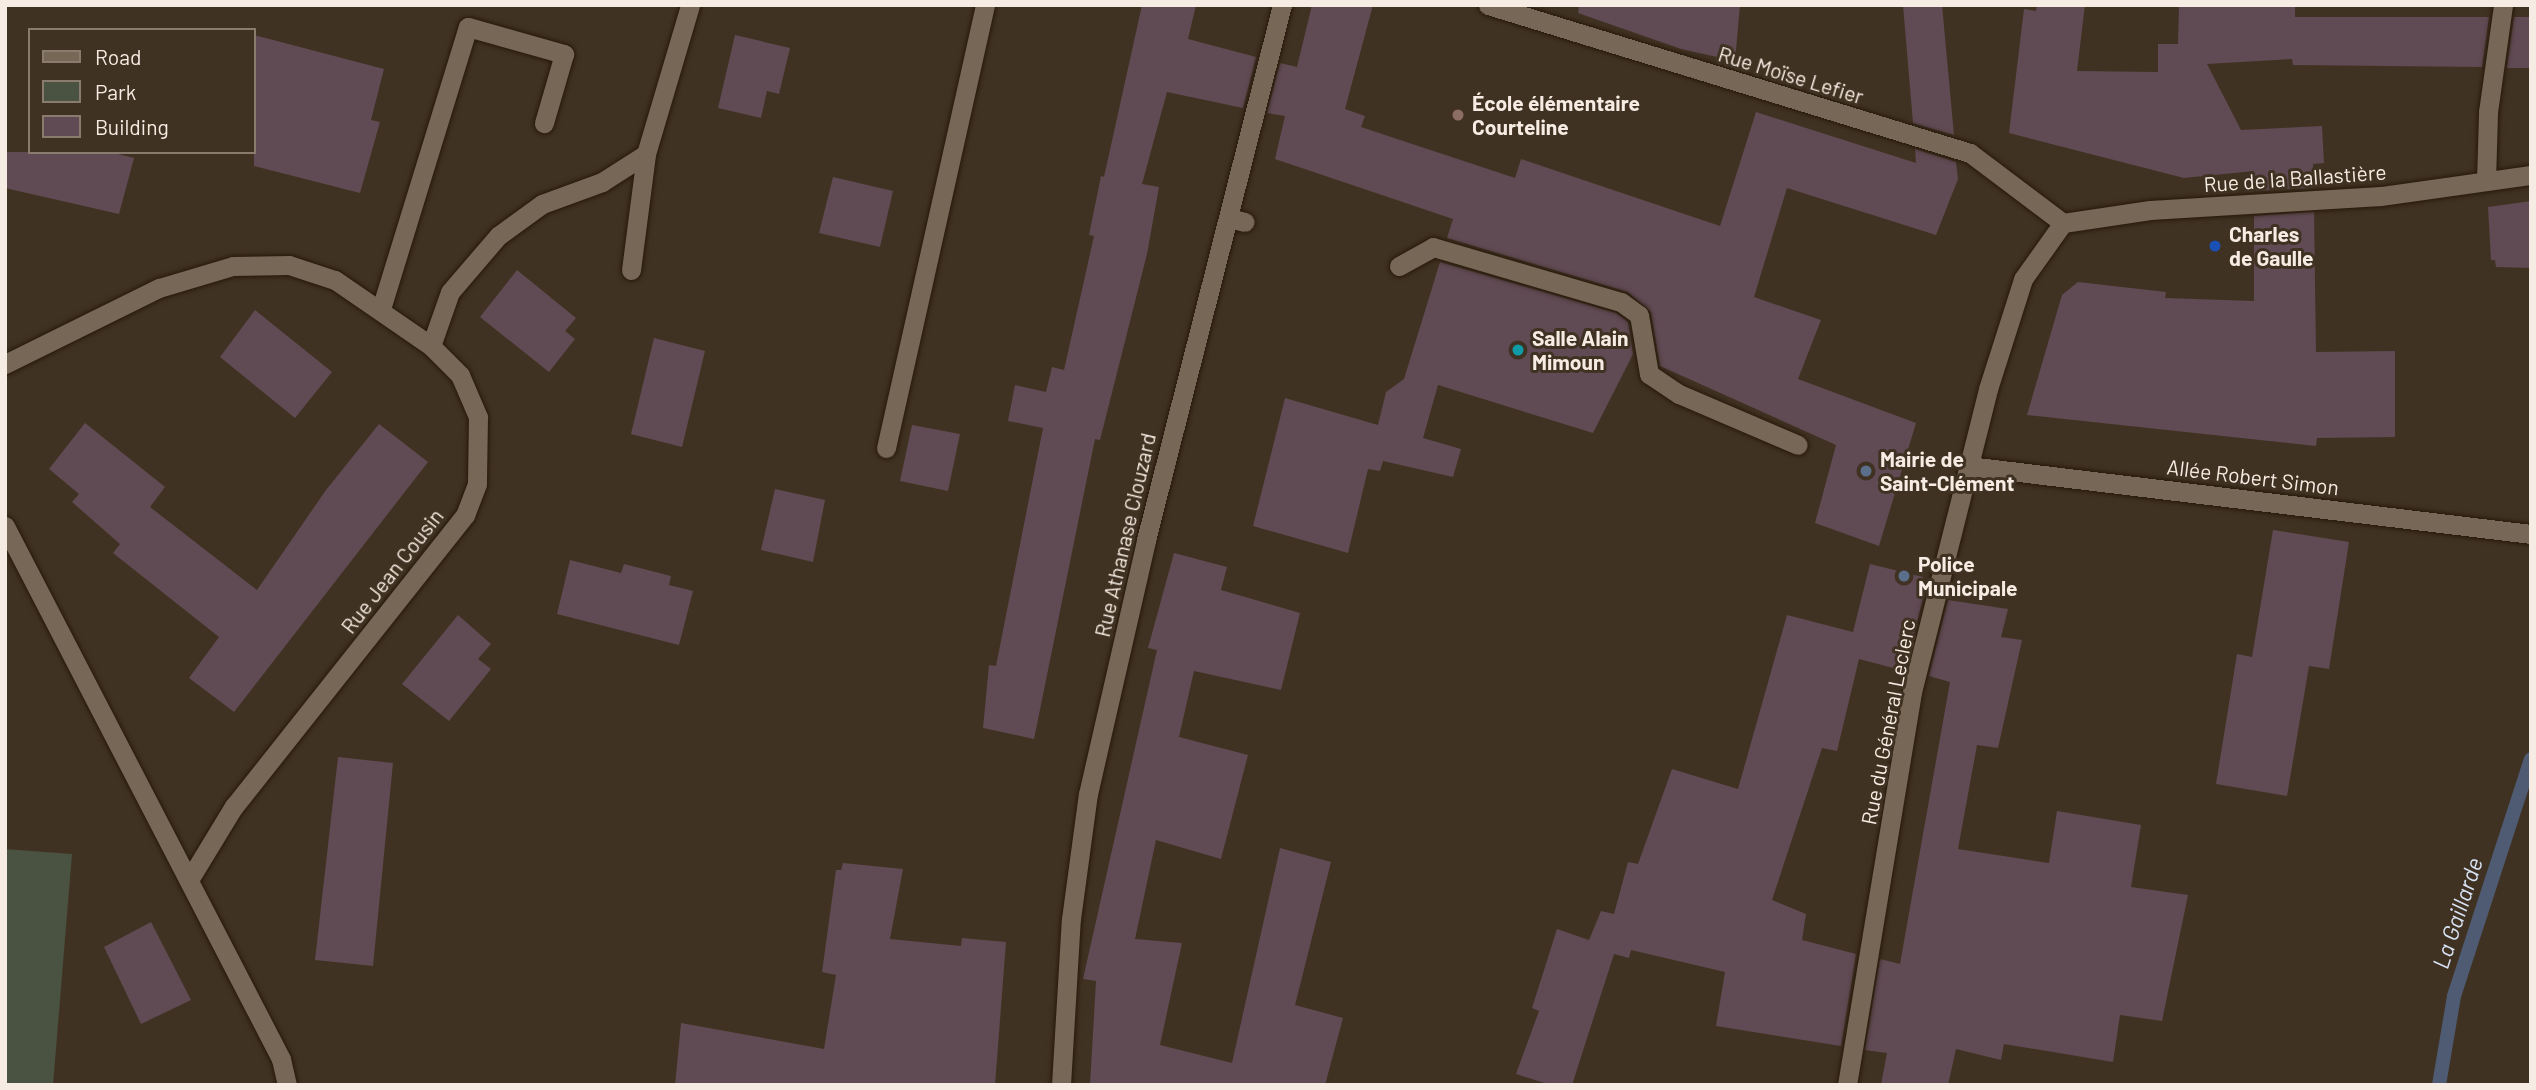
<!DOCTYPE html>
<html>
<head>
<meta charset="utf-8">
<style>
  body { margin:0 }
  #map { position:relative; width:2536px; height:1090px; overflow:hidden; background:#403222; font-family:Barlow,sans-serif }
  div>[style] { position:absolute }
  [style*='--x'] { left:calc(var(--x)*1px); top:calc(var(--y)*1px); width:calc(var(--w)*1px); rotate:calc(var(--a)*1deg) }
  .green>* { inset:0; background:#4a5241 }
  .stream>* { height:14px; margin:-7px; padding:0 7px; transform-origin:7px; border-radius:7px; background:#4e5b72 }
  .building>* { inset:0; background:#604a53 }
  .roads { filter:drop-shadow(0 0 2px #26190b) drop-shadow(0 0 2px #26190b) }
  .service>* { height:19px; margin:-9.5px; padding:0 9.5px; transform-origin:9.5px; border-radius:9.5px; background:#776757 }
  .pedestrian>* { height:19px; margin:-9.5px; padding:0 9.5px; transform-origin:9.5px; border-radius:9.5px; background:#776757 }
  .minor>* { height:19px; margin:-9.5px; padding:0 9.5px; transform-origin:9.5px; border-radius:9.5px; background:#776757 }
  .tertiary>* { height:19px; margin:-9.5px; padding:0 9.5px; transform-origin:9.5px; border-radius:9.5px; background:#776757 }
  .dots>* { width:19px; height:19px; translate:-50% -50%; box-sizing:border-box; border:4px solid #403222; border-radius:50% }
  span { translate:-50% -50%; white-space:nowrap; text-align:center; line-height:1.15; -webkit-text-stroke:6px #403222; paint-order:stroke }
  .street-label { font-size:21px; color:#f6ece3 }
  .poi-label { font-size:21px; color:#f6ece3; font-weight:700 }
  .left { translate:0 -50%; text-align:left }
  .water-label { font-size:23px; color:#d8e3f6; font-style:italic }
  .frame { position:absolute; inset:0; border:7px solid #f6ece3; pointer-events:none }
  .legend { position:absolute; left:28px; top:28px; width:228px; height:126px; box-sizing:border-box; background:#403222; border:2px solid #897c6f; margin:0; padding:9px 12px; list-style:none; font-size:21px; color:#f6ece3 }
  .legend li { display:flex; align-items:center; gap:14px; height:35px }
  .legend b { width:35px; border:2px solid #897c6f }
</style>
</head>
<body>
<div id="map">
  <div class="green">
    <i style="clip-path:polygon(5px 849px,72px 854px,53px 1085px,5px 1085px)"></i>
  </div>
  <div class="stream">
    <i style="--x:2439;--y:1085;--w:90;--a:-80.4"></i>
    <i style="--x:2454;--y:996;--w:249;--a:-72"></i>
  </div>
  <div class="building">
    <i style="clip-path:polygon(1142px 5px,1196px 5px,1188px 39px,1256px 57px,1243px 108px,1167px 92px,1142px 184px,1159px 187px,1147px 254px,1100px 440px,1095px 439px,1034px 739px,983px 728px,989px 665px,996px 666px,1043px 428px,1008px 421px,1015px 385px,1046px 392px,1052px 367px,1064px 370px,1094px 236px,1089px 235px,1101px 176px,1104px 177px)"></i>
    <i style="clip-path:polygon(1312px 5px,1373px 5px,1345px 109px,1365px 116px,1361px 127px,1515px 178px,1521px 159px,1720px 226px,1756px 112px,1916px 163px,1915px 149px,1956px 162px,1958px 179px,1936px 235px,1787px 188px,1754px 297px,1821px 320px,1798px 379px,1916px 423px,1879px 546px,1815px 523px,1836px 445px,1660px 366px,1651px 312px,1628px 292px,1447px 238px,1453px 219px,1275px 159px,1285px 116px,1267px 113px,1280px 63px,1297px 67px)"></i>
    <i style="clip-path:polygon(1579px 5px,1740px 5px,1735px 61px,1681px 49px,1578px 13px)"></i>
    <i style="clip-path:polygon(1903px 5px,1942px 5px,1954px 135px,1913px 123px)"></i>
    <i style="clip-path:polygon(2037px 5px,2085px 5px,2077px 71px,2158px 72px,2158px 44px,2178px 44px,2179px 5px,2295px 5px,2295px 17px,2489px 17px,2482px 67px,2293px 65px,2292px 59px,2207px 64px,2241px 130px,2322px 126px,2324px 163px,2313px 164px,2313px 188px,2254px 191px,2254px 171px,2184px 178px,2009px 133px,2024px 9px,2036px 11px)"></i>
    <i style="clip-path:polygon(2514px 17px,2531px 17px,2531px 68px,2507px 68px)"></i>
    <i style="clip-path:polygon(254px 35px,384px 69px,371px 120px,380px 122px,360px 193px,254px 166px)"></i>
    <i style="clip-path:polygon(735px 35px,790px 48px,779px 94px,767px 91px,761px 118px,718px 108px)"></i>
    <i style="clip-path:polygon(5px 152px,110px 152px,134px 158px,119px 214px,5px 188px)"></i>
    <i style="clip-path:polygon(833px 177px,893px 191px,880px 247px,819px 233px)"></i>
    <i style="clip-path:polygon(2531px 201px,2531px 268px,2496px 267px,2495px 260px,2491px 260px,2488px 207px)"></i>
    <i style="clip-path:polygon(2314px 212px,2316px 352px,2395px 351px,2395px 437px,2317px 438px,2316px 446px,2027px 415px,2062px 295px,2078px 282px,2166px 292px,2165px 298px,2254px 301px,2254px 216px)"></i>
    <i style="clip-path:polygon(1440px 262px,1616px 313px,1628px 322px,1633px 354px,1593px 433px,1438px 385px,1423px 438px,1461px 449px,1453px 477px,1383px 461px,1380px 471px,1368px 469px,1348px 553px,1253px 526px,1285px 398px,1378px 425px,1386px 392px,1404px 379px)"></i>
    <i style="clip-path:polygon(517px 270px,576px 318px,565px 331px,575px 339px,549px 372px,480px 317px)"></i>
    <i style="clip-path:polygon(255px 310px,332px 372px,295px 418px,220px 357px)"></i>
    <i style="clip-path:polygon(654px 338px,705px 351px,682px 447px,631px 434px)"></i>
    <i style="clip-path:polygon(85px 423px,165px 487px,150px 507px,257px 590px,326px 490px,379px 424px,428px 462px,234px 712px,189px 678px,219px 637px,113px 553px,120px 544px,72px 502px,79px 494px,49px 469px)"></i>
    <i style="clip-path:polygon(912px 425px,960px 434px,948px 491px,900px 481px)"></i>
    <i style="clip-path:polygon(775px 489px,825px 500px,813px 562px,761px 550px)"></i>
    <i style="clip-path:polygon(2273px 530px,2349px 542px,2329px 669px,2309px 666px,2287px 796px,2216px 784px,2237px 654px,2252px 657px)"></i>
    <i style="clip-path:polygon(1174px 553px,1227px 567px,1221px 590px,1300px 613px,1281px 690px,1194px 671px,1179px 737px,1248px 755px,1221px 859px,1156px 840px,1135px 939px,1182px 943px,1160px 1045px,1232px 1063px,1280px 848px,1331px 862px,1295px 1005px,1343px 1018px,1325px 1085px,1090px 1085px,1096px 981px,1083px 979px,1157px 650px,1148px 648px)"></i>
    <i style="clip-path:polygon(570px 560px,621px 573px,624px 564px,671px 576px,669px 585px,693px 591px,679px 645px,557px 614px)"></i>
    <i style="clip-path:polygon(1870px 564px,1923px 577px,1918px 598px,1923px 598px,1905px 671px,1859px 659px,1837px 751px,1822px 748px,1772px 900px,1806px 914px,1802px 940px,1856px 954px,1841px 1046px,1716px 1026px,1725px 972px,1631px 950px,1629px 958px,1614px 954px,1572px 1085px,1551px 1085px,1516px 1074px,1539px 1011px,1532px 1008px,1557px 929px,1589px 940px,1601px 911px,1614px 914px,1628px 862px,1638px 864px,1672px 769px,1738px 789px,1787px 615px,1853px 632px)"></i>
    <i style="clip-path:polygon(1948px 600px,2008px 609px,2001px 637px,2022px 640px,1998px 748px,1977px 745px,1958px 849px,2049px 863px,2057px 811px,2141px 825px,2131px 887px,2188px 895px,2162px 1021px,2120px 1015px,2113px 1062px,2004px 1044px,2001px 1060px,1956px 1049px,1948px 1085px,1881px 1085px,1887px 1053px,1865px 1050px,1880px 959px,1900px 964px,1950px 682px,1929px 676px)"></i>
    <i style="clip-path:polygon(458px 615px,491px 644px,478px 659px,491px 669px,449px 721px,402px 684px)"></i>
    <i style="clip-path:polygon(338px 757px,393px 763px,373px 966px,315px 960px)"></i>
    <i style="clip-path:polygon(843px 863px,903px 869px,890px 939px,961px 946px,962px 938px,1006px 942px,995px 1085px,675px 1085px,681px 1023px,824px 1049px,836px 975px,822px 972px,836px 870px,841px 870px)"></i>
    <i style="clip-path:polygon(151px 922px,191px 1000px,141px 1024px,104px 947px)"></i>
  </div>
  <div class="roads">
    <div class="service">
      <i style="--x:1229;--y:218;--w:16;--a:14"></i>
      <i style="--x:1399;--y:266;--w:39;--a:-29"></i>
      <i style="--x:1433;--y:247;--w:196;--a:16.3"></i>
      <i style="--x:1621;--y:302;--w:22;--a:36"></i>
      <i style="--x:1639;--y:315;--w:60;--a:80.4"></i>
      <i style="--x:1649;--y:374;--w:36;--a:34"></i>
      <i style="--x:1679;--y:394;--w:129;--a:23.2"></i>
      <i style="--x:631;--y:270;--w:117;--a:-82.6"></i>
      <i style="--x:646;--y:154;--w:155;--a:-73.5"></i>
      <i style="--x:381;--y:309;--w:295;--a:-72.9"></i>
      <i style="--x:468;--y:27;--w:100;--a:15.7"></i>
      <i style="--x:564;--y:54;--w:72;--a:106.2"></i>
      <i style="--x:886;--y:448;--w:454;--a:-77.4"></i>
      <i style="--x:1969;--y:466;--w:566;--a:6.9"></i>
    </div>
    <div class="pedestrian">
      <i style="--x:431;--y:346;--w:57;--a:-70.6"></i>
      <i style="--x:450;--y:292;--w:74;--a:-49.4"></i>
      <i style="--x:498;--y:236;--w:54;--a:-36"></i>
      <i style="--x:542;--y:204;--w:64;--a:-20.1"></i>
      <i style="--x:602;--y:182;--w:52;--a:-32.5"></i>
    </div>
    <div class="minor">
      <i style="--x:1488;--y:5;--w:504;--a:17.07"></i>
      <i style="--x:1970;--y:153;--w:116;--a:37"></i>
      <i style="--x:5;--y:364;--w:172;--a:-26.3"></i>
      <i style="--x:159;--y:288;--w:77;--a:-16.6"></i>
      <i style="--x:233;--y:266;--w:56;--a:-1"></i>
      <i style="--x:289;--y:265;--w:48;--a:18.1"></i>
      <i style="--x:335;--y:280;--w:116;--a:34.5"></i>
      <i style="--x:431;--y:346;--w:41;--a:45"></i>
      <i style="--x:460;--y:375;--w:46;--a:66.8"></i>
      <i style="--x:478;--y:417;--w:67;--a:90.9"></i>
      <i style="--x:477;--y:484;--w:33;--a:111"></i>
      <i style="--x:465;--y:515;--w:372;--a:128.4"></i>
      <i style="--x:234;--y:806;--w:87;--a:121.3"></i>
      <i style="--x:5;--y:526;--w:600;--a:62.62"></i>
      <i style="--x:281;--y:1059;--w:27;--a:77"></i>
      <i style="--x:1061;--y:1085;--w:166;--a:-86.6"></i>
      <i style="--x:1071;--y:919;--w:126;--a:-82.3"></i>
      <i style="--x:1088;--y:794;--w:261;--a:-77.1"></i>
      <i style="--x:1146;--y:540;--w:552;--a:-75.74"></i>
    </div>
    <div class="tertiary">
      <i style="--x:2486;--y:181;--w:69;--a:-88.3"></i>
      <i style="--x:2488;--y:112;--w:108;--a:-82"></i>
      <i style="--x:1847;--y:1085;--w:398;--a:-80.6"></i>
      <i style="--x:1912;--y:692;--w:312;--a:-75.9"></i>
      <i style="--x:1988;--y:389;--w:115;--a:-72.3"></i>
      <i style="--x:2023;--y:279;--w:69;--a:-54.5"></i>
      <i style="--x:2063;--y:223;--w:88;--a:-8.5"></i>
      <i style="--x:2150;--y:210;--w:231;--a:-3.5"></i>
      <i style="--x:2381;--y:196;--w:151;--a:-8"></i>
    </div>
  </div>
  <div class="dots">
    <i style="left:1458px;top:115px;background:#8d6e63"></i>
    <i style="left:2215px;top:246px;background:#1a4fb4"></i>
    <i style="left:1518px;top:350px;background:#0f9aa8"></i>
    <i style="left:1866px;top:471px;background:#5c6f8a"></i>
    <i style="left:1904px;top:576px;background:#5c6f8a"></i>
  </div>
  <div class="street-label">
    <span style="left:1791px;top:75px;rotate:17deg">Rue Moïse Lefier</span>
    <span style="left:2295px;top:178px;rotate:-4deg">Rue de la Ballastière</span>
    <span style="left:2253px;top:477px;rotate:7deg">Allée Robert Simon</span>
    <span style="left:1125px;top:535px;rotate:-77deg">Rue Athanase Clouzard</span>
    <span style="left:392px;top:571px;rotate:-52deg">Rue Jean Cousin</span>
    <span style="left:1888px;top:722px;rotate:-79deg">Rue du Général Leclerc</span>
  </div>
  <div class="poi-label">
    <span class="left" style="left:1472px;top:115px">École élémentaire<br>Courteline</span>
    <span class="left" style="left:2229px;top:246px">Charles<br>de Gaulle</span>
    <span class="left" style="left:1532px;top:350px">Salle Alain<br>Mimoun</span>
    <span class="left" style="left:1880px;top:471px">Mairie de<br>Saint-Clément</span>
    <span class="left" style="left:1918px;top:576px">Police<br>Municipale</span>
  </div>
  <div class="water-label">
    <span style="left:2457px;top:913px;rotate:-72deg">La Gaillarde</span>
  </div>
  <div class="frame"></div>
  <ul class="legend">
  <li><b style="height:9px;background:#776757"></b>Road</li>
  <li><b style="height:19px;background:#4a5241"></b>Park</li>
  <li><b style="height:19px;background:#604a53"></b>Building</li>
  </ul>
</div>
</body>
</html>
